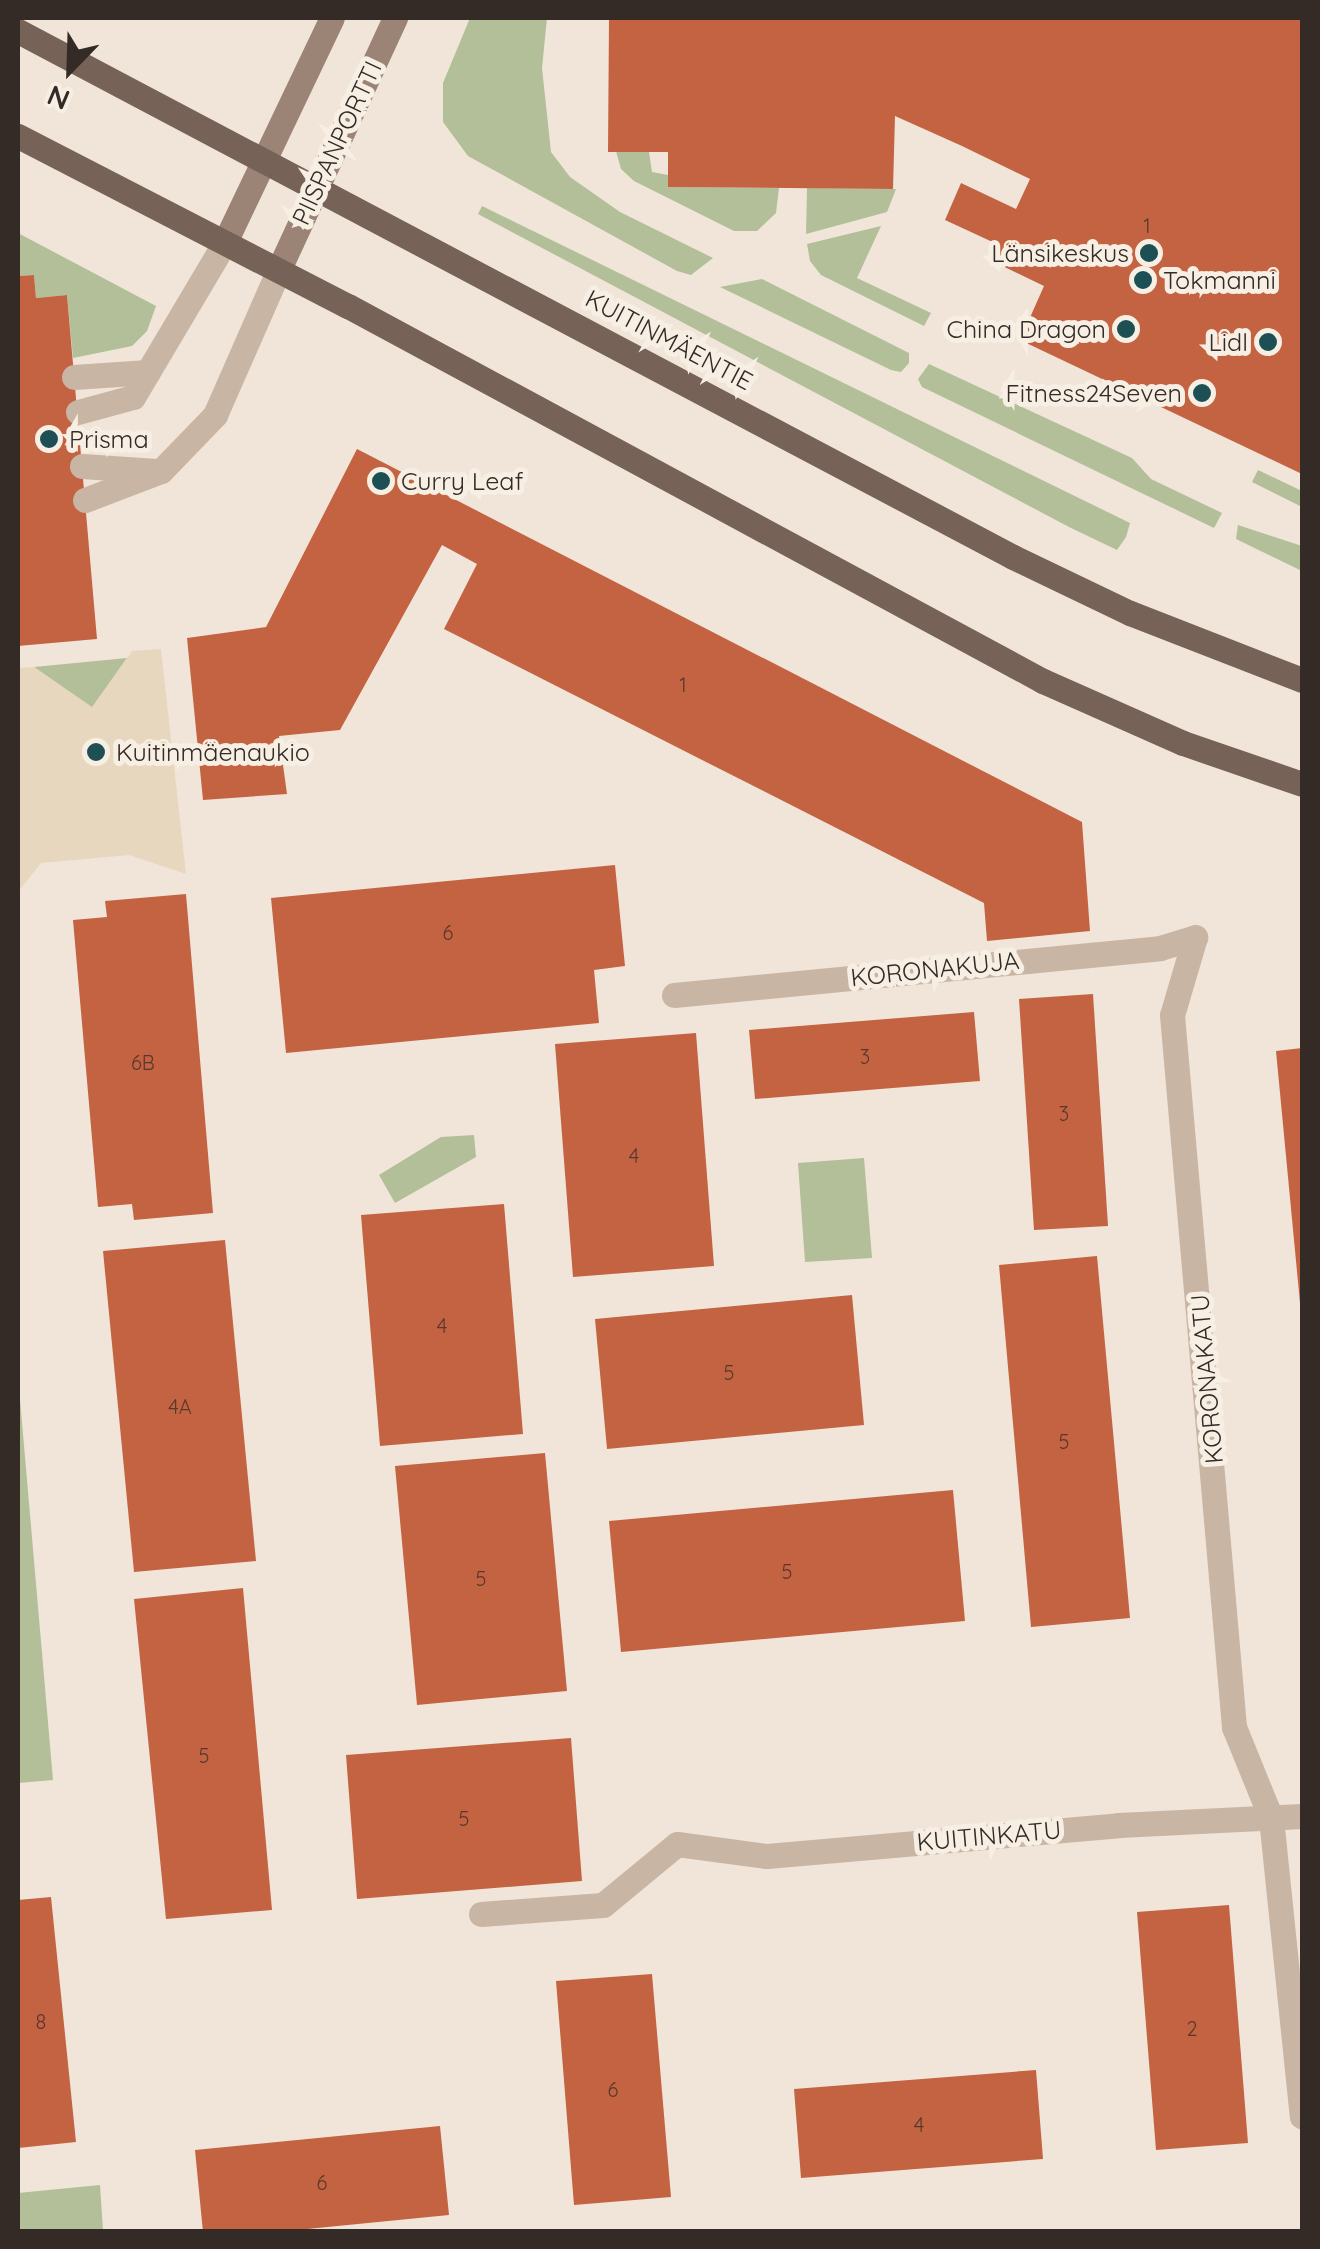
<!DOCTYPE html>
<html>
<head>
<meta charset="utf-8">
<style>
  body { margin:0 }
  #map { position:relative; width:1320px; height:2249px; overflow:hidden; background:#f0e5d8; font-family:Quicksand,sans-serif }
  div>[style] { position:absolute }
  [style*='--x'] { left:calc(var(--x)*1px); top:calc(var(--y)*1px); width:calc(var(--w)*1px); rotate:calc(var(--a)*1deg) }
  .green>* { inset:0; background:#b2bf99 }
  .plaza>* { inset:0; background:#e8d7bf }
  .building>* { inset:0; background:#c46342 }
  .lane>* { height:25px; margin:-12.5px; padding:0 12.5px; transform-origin:12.5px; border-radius:12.5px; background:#c8b5a4 }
  .street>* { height:25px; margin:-12.5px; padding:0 12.5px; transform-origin:12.5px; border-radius:12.5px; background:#c8b5a4 }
  .secondary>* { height:25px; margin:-12.5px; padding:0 12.5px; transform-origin:12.5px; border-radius:12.5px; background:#9b8476 }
  .primary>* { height:25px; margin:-12.5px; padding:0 12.5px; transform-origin:12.5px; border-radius:12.5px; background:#766257 }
  .dots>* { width:28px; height:28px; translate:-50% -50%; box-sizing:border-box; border:5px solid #f8efe4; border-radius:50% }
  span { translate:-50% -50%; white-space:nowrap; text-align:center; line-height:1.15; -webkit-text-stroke:10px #f8efe4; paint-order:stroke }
  .number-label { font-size:20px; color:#58382d }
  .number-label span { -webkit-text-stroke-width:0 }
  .street-label { font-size:25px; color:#342a26 }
  .poi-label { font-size:25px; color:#342a26 }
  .right { translate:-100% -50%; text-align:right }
  .left { translate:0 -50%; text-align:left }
  .frame { position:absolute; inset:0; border:20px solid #342a26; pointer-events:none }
  .north { position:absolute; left:20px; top:20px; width:100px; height:100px; -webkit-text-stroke:8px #f8efe4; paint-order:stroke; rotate:203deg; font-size:28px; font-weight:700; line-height:40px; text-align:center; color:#342a26 }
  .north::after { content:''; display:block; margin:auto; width:35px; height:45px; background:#342a26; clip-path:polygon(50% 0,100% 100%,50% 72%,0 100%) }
</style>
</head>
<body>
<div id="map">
  <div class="green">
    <i style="clip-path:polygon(470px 18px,547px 18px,542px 68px,551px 152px,570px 177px,620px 212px,713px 258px,691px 275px,677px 271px,468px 156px,443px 122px,443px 83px)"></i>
    <i style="clip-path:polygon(616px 151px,649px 152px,652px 172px,668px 175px,668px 187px,779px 188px,776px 213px,757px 231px,734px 231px,634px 181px,621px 169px)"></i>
    <i style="clip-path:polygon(807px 188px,896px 189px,887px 212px,806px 234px)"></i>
    <i style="clip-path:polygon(482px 206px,1130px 523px,1126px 537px,1117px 550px,1069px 527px,478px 214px)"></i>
    <i style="clip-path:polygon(881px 226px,857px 278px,931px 313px,924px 326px,821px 275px,810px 261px,807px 244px)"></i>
    <i style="clip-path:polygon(18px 233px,156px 306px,147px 331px,132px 346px,73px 358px,67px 295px,36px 298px,34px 275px,18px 276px)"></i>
    <i style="clip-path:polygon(762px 279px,909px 353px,909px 363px,901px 372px,891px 370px,720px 287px)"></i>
    <i style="clip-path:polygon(929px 364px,1132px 458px,1151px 479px,1222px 513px,1214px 528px,922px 387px,918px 379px)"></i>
    <i style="clip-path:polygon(1258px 470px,1302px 491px,1302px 507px,1252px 482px)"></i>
    <i style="clip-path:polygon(1238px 525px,1302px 546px,1302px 571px,1236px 539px)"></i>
    <i style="clip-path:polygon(127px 658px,92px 708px,34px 667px)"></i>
    <i style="clip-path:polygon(474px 1135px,476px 1157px,395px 1203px,379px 1175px,441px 1137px)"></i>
    <i style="clip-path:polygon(864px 1158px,872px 1258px,805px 1262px,798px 1163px)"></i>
    <i style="clip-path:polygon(18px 1376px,53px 1780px,18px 1783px)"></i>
    <i style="clip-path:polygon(100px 2185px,103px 2231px,18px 2231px,18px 2193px)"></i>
  </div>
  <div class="plaza">
    <i style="clip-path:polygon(161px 649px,186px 874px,129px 855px,41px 863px,18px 892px,18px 668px,34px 667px,92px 707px,132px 651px)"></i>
  </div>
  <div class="building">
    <i style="clip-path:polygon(609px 18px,1302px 18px,1302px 474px,1020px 340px,1044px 286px,992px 261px,999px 245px,945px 220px,961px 183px,1016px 209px,1030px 179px,962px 146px,895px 116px,893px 189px,668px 187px,668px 152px,608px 152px)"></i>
    <i style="clip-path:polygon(34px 275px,36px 298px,67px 295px,97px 639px,18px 646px,18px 276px)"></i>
    <i style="clip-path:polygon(357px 449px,1082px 822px,1090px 931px,987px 941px,984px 903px,444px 629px,477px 564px,442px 545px,340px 730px,279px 736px,287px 794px,203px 800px,187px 638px,266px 627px)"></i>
    <i style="clip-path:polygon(615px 865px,625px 966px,594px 970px,599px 1023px,286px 1053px,271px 898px)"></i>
    <i style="clip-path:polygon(186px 894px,213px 1213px,134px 1220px,132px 1204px,98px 1207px,73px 920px,107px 917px,105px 901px)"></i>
    <i style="clip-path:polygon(1093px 994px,1108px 1226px,1034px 1230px,1019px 999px)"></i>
    <i style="clip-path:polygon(974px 1012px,980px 1081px,755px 1099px,749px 1030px)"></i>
    <i style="clip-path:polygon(696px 1033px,714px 1266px,573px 1277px,555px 1044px)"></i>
    <i style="clip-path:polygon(1302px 1048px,1302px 1303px,1300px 1303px,1276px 1051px)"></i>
    <i style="clip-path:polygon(504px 1204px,523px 1434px,380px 1446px,361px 1215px)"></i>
    <i style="clip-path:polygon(225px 1240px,256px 1561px,134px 1572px,103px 1251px)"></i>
    <i style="clip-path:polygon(1097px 1256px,1130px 1618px,1031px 1627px,999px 1265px)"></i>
    <i style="clip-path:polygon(852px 1295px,864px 1425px,607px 1449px,595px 1319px)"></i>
    <i style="clip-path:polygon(545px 1453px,567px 1691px,417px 1705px,395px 1466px)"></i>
    <i style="clip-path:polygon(953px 1490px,965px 1621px,621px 1652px,609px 1521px)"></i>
    <i style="clip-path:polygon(243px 1588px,272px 1910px,166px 1919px,134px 1599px)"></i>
    <i style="clip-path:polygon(571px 1738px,582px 1881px,357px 1899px,346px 1755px)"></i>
    <i style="clip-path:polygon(51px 1897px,76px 2142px,18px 2148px,18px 1900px)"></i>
    <i style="clip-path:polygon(1229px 1905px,1248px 2143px,1156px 2150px,1137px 1912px)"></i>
    <i style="clip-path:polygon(652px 1974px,671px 2197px,574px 2205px,556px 1981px)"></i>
    <i style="clip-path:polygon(1036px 2070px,1043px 2159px,801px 2178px,794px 2089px)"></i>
    <i style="clip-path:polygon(440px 2126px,449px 2215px,277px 2232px,203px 2232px,195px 2150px)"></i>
  </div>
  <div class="lane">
    <i style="--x:74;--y:377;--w:74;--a:-3.9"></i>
    <i style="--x:78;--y:412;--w:57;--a:-15.3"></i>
    <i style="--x:133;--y:397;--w:180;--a:-59.3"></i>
    <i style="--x:82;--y:466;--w:74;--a:3.9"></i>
    <i style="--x:85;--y:500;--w:81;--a:-20.9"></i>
    <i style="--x:161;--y:471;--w:78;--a:-46"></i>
    <i style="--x:215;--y:415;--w:159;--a:-66.3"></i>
    <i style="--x:481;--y:1914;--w:122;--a:-4.2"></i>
    <i style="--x:603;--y:1905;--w:96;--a:-39.5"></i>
  </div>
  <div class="street">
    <i style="--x:1195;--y:937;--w:81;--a:106.4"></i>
    <i style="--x:1172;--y:1015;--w:715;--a:85.02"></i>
    <i style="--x:1234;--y:1727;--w:98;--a:67.9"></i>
    <i style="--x:1271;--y:1818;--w:300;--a:84.1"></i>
    <i style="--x:674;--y:995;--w:488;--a:-5.5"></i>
    <i style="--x:1160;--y:948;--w:37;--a:-17"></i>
    <i style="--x:677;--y:1844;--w:91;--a:7.6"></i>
    <i style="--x:767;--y:1856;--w:353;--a:-5"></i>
    <i style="--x:1119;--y:1825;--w:183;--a:-2.8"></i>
  </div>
  <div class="secondary">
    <i style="--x:225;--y:242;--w:248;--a:-64.5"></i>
    <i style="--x:279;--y:269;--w:277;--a:-65.2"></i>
  </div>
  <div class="primary">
    <i style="--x:18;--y:31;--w:1125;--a:27.86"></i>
    <i style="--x:1013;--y:557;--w:130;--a:25.6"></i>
    <i style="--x:1130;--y:613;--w:185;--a:21.3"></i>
    <i style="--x:18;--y:136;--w:371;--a:27.3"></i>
    <i style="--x:348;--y:306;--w:790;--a:28.35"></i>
    <i style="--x:1043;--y:681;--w:153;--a:23.9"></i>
    <i style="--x:1183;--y:743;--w:126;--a:19"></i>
  </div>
  <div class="dots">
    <i style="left:1149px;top:253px;background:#1c5054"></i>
    <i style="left:1143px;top:280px;background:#1c5054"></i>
    <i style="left:1126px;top:329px;background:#1c5054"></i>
    <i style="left:1268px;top:342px;background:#1c5054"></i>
    <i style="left:1202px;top:393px;background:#1c5054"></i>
    <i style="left:49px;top:439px;background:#1c5054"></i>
    <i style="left:381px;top:481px;background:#1c5054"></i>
    <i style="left:96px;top:752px;background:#1c5054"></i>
  </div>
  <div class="number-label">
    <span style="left:1147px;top:225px">1</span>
    <span style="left:683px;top:684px">1</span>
    <span style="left:448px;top:932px">6</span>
    <span style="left:865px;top:1056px">3</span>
    <span style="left:143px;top:1062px">6B</span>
    <span style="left:1064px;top:1113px">3</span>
    <span style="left:634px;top:1155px">4</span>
    <span style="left:442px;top:1325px">4</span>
    <span style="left:729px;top:1372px">5</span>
    <span style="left:180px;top:1406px">4A</span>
    <span style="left:1064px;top:1441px">5</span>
    <span style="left:787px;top:1571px">5</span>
    <span style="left:481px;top:1578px">5</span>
    <span style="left:204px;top:1755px">5</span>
    <span style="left:464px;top:1818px">5</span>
    <span style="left:41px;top:2021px">8</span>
    <span style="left:1192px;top:2028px">2</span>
    <span style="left:613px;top:2089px">6</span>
    <span style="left:919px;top:2124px">4</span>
    <span style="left:322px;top:2182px">6</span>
  </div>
  <div class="street-label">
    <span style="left:337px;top:143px;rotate:-65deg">PIISPANPORTTI</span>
    <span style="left:669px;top:340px;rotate:28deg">KUITINMÄENTIE</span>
    <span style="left:935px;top:969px;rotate:-6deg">KORONAKUJA</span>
    <span style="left:1207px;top:1379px;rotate:-95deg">KORONAKATU</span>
    <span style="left:989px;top:1836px;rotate:-5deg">KUITINKATU</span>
  </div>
  <div class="poi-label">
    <span class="right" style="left:1129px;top:253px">Länsikeskus</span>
    <span class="left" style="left:1163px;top:280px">Tokmanni</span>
    <span class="right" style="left:1106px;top:329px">China Dragon</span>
    <span class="right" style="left:1248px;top:342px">Lidl</span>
    <span class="right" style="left:1182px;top:393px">Fitness24Seven</span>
    <span class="left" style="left:69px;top:439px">Prisma</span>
    <span class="left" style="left:401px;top:481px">Curry Leaf</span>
    <span class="left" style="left:116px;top:752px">Kuitinmäenaukio</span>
  </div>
  <div class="frame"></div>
  <div class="north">N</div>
</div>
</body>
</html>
